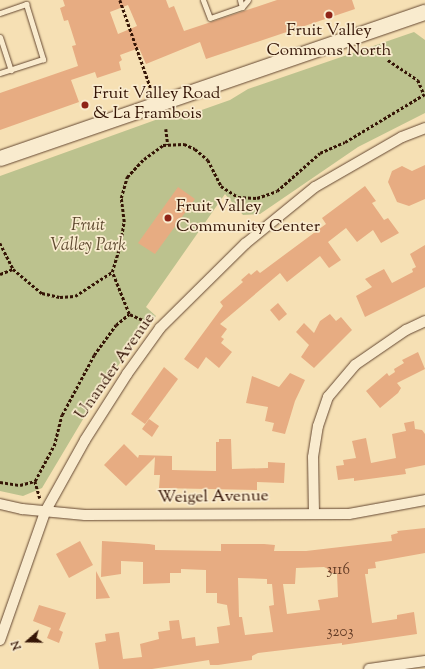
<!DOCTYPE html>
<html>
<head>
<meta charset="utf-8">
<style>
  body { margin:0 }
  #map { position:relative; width:425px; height:669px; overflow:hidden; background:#f6e0b4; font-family:"Sorts Mill Goudy",serif }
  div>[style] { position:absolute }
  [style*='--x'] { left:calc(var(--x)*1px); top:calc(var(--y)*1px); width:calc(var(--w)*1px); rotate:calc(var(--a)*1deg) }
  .green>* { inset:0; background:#bcc28e }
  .building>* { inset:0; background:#e7ac82 }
  .path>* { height:2.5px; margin-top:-1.25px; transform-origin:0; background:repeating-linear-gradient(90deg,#351506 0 3px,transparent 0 5px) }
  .roads { filter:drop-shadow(0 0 1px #654832) drop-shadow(0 0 1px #654832) }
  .lane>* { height:5px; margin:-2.5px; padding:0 2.5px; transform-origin:2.5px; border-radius:2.5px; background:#f9ebce }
  .street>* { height:10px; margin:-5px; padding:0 5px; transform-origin:5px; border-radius:5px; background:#f9ebce }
  .secondary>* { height:15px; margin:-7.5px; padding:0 7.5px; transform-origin:7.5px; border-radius:7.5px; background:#f9ebce }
  .dots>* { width:11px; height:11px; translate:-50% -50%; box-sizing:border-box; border:2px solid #f9ebce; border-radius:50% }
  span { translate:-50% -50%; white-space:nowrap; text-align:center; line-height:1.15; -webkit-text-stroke:3.5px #f9ebce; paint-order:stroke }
  .number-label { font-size:15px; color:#623b25 }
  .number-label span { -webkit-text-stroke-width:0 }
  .poi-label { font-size:17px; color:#351506 }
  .left { translate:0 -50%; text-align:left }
  .park-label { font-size:17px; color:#5e492f; font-style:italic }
  .street-label { font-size:17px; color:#351506 }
  .north { position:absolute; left:8px; top:621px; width:40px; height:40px; -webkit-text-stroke:3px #f9ebce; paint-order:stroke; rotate:250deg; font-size:11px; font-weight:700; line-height:16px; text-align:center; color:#351506 }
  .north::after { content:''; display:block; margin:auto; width:14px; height:18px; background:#351506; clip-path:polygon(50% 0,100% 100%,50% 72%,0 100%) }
</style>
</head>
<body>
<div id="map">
  <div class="green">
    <i style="clip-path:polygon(414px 32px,425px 40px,425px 113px,358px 147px,260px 214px,243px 215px,225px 194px,146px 307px,156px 316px,104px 384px,42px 488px,23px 496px,0 491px,0 176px,172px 114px,196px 112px,230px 100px,248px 89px)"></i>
  </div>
  <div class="building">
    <i style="clip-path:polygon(evenodd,63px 0,166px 0,169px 8px,174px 6px,184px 31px,277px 0,352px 0,355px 9px,206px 59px,200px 42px,146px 64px,139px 48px,120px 55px,122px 60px,119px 62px,121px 70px,97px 78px,95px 72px,71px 80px,79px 102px,0 130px,0 93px,78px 66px,72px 46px,76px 45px,68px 20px,64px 21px,60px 8px,65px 6px,63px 0,128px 5px,137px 26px,118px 34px,110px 12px,128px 5px)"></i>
    <i style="clip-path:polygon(425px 165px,425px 199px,409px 206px,397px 202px,388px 182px,392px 171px,402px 166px,412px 171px)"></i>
    <i style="clip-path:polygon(365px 186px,376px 201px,372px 203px,384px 220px,388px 218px,399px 233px,381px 243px,373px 230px,357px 242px,346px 228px,328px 242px,341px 260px,329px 268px,320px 256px,287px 282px,280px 273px,220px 324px,227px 329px,221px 337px,224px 339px,221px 343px,232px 352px,219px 368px,206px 357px,198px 369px,184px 359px,223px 306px,220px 302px,243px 282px,241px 280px,249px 273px,251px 275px,257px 270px,260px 273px,326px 224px,322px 218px)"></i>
    <i style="clip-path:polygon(178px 187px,195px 199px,155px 254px,138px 243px)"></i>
    <i style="clip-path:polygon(425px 245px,425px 287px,365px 317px,356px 296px,372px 287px,365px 279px,384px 269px,392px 283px,413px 272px,412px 269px,416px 267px,410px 254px)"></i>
    <i style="clip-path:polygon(278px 303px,287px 314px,279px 321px,270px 310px)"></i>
    <i style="clip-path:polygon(330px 314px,336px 321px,341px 317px,352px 330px,314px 368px,301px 357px,309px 345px,296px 332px,304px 323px,314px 333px,320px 321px)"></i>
    <i style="clip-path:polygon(418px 352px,425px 369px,397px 383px,401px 388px,398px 393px,380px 408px,366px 391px,387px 373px,389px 376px,395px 372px,394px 369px,404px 363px,402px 360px)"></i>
    <i style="clip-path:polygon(164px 367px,178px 379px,145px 424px,131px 414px)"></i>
    <i style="clip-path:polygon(290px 373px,305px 380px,295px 401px,285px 434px,272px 431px,274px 423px,265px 421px,268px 407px,246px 403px,252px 376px,279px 387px)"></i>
    <i style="clip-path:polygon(149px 419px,159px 426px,152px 437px,142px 429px)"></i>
    <i style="clip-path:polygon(414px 421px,415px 429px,422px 430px,425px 434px,425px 465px,405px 469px,406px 474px,354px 481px,354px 478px,338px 480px,336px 466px,344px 465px,343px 460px,356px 458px,352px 441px,366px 438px,371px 463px,396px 458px,392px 434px,406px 431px,404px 423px)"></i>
    <i style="clip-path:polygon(219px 439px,231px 439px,232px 469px,268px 468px,268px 462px,285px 463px,284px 483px,257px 482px,257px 490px,159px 488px,160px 475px,154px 475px,155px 457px,126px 486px,104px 465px,124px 444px,138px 458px,139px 455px,172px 456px,172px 470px,216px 471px,216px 442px,219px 442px)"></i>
    <i style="clip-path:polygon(evenodd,425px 528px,425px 553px,375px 562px,376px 568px,368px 569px,368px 574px,365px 574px,372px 623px,397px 619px,397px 615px,414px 612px,417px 634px,342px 645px,342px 643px,258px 653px,252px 656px,252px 660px,218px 665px,210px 665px,209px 660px,152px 669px,99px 669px,95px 643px,106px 641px,105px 634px,119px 632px,123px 659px,142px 657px,140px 644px,159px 639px,158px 632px,170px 630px,169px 621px,179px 620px,182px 639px,195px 637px,196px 646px,219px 643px,217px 627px,230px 625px,227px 605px,217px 603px,217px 593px,206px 593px,206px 570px,181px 569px,181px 573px,170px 573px,170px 583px,143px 584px,143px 562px,121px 561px,121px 574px,101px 577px,102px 541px,149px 544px,155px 545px,155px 550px,221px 551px,221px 544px,264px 544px,275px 545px,274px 551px,306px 551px,392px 541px,391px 535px,398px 533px,397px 531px,425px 528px,324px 567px,328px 569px,329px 573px,337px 573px,338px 597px,318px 600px,320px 610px,287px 614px,283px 584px,295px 584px,296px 568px,324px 567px,425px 528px,238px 578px,267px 579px,267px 584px,272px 584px,274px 605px,269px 606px,273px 632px,245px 635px,242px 617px,239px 617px,238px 578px)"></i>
    <i style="clip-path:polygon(80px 541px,93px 565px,69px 578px,56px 554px)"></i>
    <i style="clip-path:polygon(96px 571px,110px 598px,96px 599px)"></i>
    <i style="clip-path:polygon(39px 605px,66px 613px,59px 630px,63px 632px,59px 643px,47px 638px,51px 628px,33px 621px)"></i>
  </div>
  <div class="path">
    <i style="--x:120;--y:0;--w:94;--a:70.8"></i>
    <i style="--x:388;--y:60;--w:36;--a:34"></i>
    <i style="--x:418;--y:80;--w:15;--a:67"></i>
    <i style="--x:166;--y:129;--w:16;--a:83"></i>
    <i style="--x:0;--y:243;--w:29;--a:63"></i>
    <i style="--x:13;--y:269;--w:38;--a:40"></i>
    <i style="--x:42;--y:293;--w:18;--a:13"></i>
    <i style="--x:60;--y:297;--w:15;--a:-4"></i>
    <i style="--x:75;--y:296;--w:44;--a:-33"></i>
    <i style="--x:0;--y:274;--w:14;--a:-21"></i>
    <i style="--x:151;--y:324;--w:24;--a:-156"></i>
    <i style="--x:129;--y:314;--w:45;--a:-112"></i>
    <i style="--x:112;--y:272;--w:27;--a:-73"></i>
    <i style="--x:120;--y:246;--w:24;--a:-81"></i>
    <i style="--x:124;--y:222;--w:24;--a:-97"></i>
    <i style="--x:121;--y:198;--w:22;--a:-74"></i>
    <i style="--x:127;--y:177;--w:25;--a:-47"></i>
    <i style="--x:144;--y:159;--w:24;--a:-36"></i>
    <i style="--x:163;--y:145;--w:21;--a:-3"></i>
    <i style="--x:184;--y:144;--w:12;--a:24"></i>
    <i style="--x:195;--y:149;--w:17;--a:40"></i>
    <i style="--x:208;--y:160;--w:29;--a:63"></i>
    <i style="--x:221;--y:186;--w:20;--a:33"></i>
    <i style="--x:238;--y:197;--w:19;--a:3"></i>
    <i style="--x:257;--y:198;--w:21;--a:-19"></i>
    <i style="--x:277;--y:191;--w:57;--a:-41.5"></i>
    <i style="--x:320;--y:153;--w:27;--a:-24"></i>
    <i style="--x:345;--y:142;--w:93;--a:-31"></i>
    <i style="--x:35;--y:481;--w:40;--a:-62"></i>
    <i style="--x:54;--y:446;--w:32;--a:-76"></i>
    <i style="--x:62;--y:415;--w:68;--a:-61.9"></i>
    <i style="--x:94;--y:355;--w:37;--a:-54"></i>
    <i style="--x:116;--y:325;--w:17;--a:-40"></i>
    <i style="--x:0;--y:482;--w:20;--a:9"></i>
    <i style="--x:20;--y:485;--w:16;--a:-15"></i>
    <i style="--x:35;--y:481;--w:18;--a:74"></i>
  </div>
  <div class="roads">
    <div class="lane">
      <i style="--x:203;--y:0;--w:19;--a:69"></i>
      <i style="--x:210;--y:18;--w:34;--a:-19"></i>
      <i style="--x:242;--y:7;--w:7;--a:-106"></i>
      <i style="--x:242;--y:7;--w:9;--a:-49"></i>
      <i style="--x:0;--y:13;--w:28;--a:-19"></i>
      <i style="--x:26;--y:4;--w:58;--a:72.8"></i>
      <i style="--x:43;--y:59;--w:45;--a:162"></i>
      <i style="--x:0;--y:37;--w:35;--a:72"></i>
    </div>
    <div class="street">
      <i style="--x:0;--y:504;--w:23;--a:13"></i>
      <i style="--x:22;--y:509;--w:63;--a:5.4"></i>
      <i style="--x:85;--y:515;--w:264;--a:-0.2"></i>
      <i style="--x:349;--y:514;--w:77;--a:-10.4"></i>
      <i style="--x:314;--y:513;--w:56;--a:-91"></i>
      <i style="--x:313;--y:457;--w:31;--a:-81"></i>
      <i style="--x:318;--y:426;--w:31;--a:-71"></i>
      <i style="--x:328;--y:397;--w:42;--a:-49.8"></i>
      <i style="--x:355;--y:365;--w:62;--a:-34.5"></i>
      <i style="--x:406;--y:330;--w:21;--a:-25"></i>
      <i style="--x:0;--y:640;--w:136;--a:-70.6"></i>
      <i style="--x:45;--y:512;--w:82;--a:-60.9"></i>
      <i style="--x:85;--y:440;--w:78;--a:-57.5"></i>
      <i style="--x:127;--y:374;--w:57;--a:-54.3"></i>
      <i style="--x:160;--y:328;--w:120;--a:-44.7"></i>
      <i style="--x:245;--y:244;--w:90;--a:-39.2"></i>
      <i style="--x:315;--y:187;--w:100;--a:-29.9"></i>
      <i style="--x:402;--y:137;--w:25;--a:-21"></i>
      <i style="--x:369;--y:669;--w:57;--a:-8.1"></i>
    </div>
    <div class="secondary">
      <i style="--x:0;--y:158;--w:449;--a:-19"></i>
    </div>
  </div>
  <div class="dots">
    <i style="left:329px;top:15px;background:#8f2418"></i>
    <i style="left:85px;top:105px;background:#8f2418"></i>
    <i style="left:168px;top:218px;background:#8f2418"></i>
  </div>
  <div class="number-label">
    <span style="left:338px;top:571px">3116</span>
    <span style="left:340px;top:633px">3203</span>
  </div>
  <div class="poi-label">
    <span style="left:329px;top:42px">Fruit Valley<br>Commons North</span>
    <span class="left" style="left:93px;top:105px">Fruit Valley Road<br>&amp; La Frambois</span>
    <span class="left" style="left:176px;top:218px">Fruit Valley<br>Community Center</span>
  </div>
  <div class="park-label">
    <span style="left:88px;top:237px">Fruit<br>Valley Park</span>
  </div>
  <div class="street-label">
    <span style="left:116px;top:367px;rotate:-55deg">Unander Avenue</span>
    <span style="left:213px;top:498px;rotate:-1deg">Weigel Avenue</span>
  </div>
  <div class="north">N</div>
</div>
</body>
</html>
